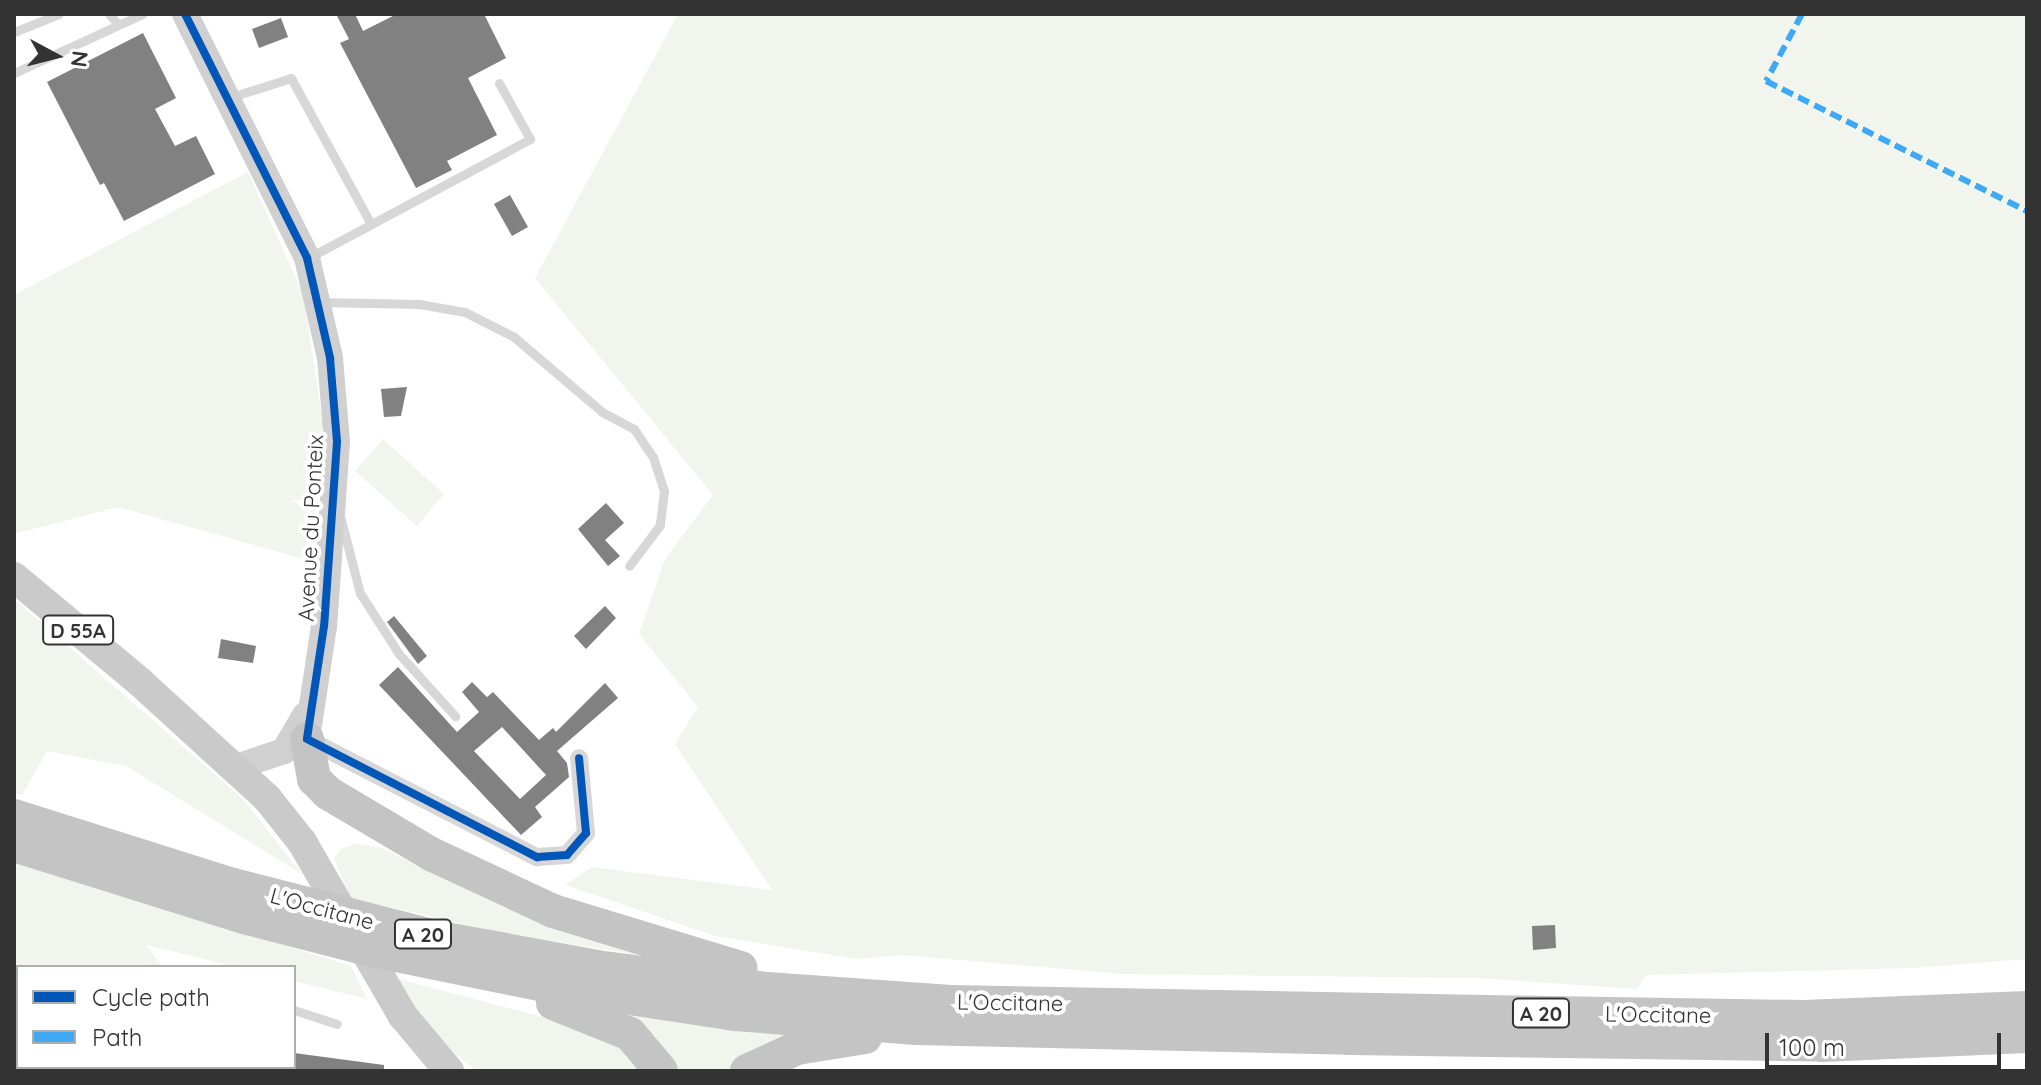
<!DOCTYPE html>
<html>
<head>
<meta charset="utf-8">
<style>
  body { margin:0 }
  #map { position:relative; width:2041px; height:1085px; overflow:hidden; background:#fff; font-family:Quicksand,sans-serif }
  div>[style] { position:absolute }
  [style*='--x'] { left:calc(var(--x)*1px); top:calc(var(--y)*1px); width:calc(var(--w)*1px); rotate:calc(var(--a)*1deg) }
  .green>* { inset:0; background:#f1f5ed }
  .building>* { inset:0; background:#818181 }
  .lane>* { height:9px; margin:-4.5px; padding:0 4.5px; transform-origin:4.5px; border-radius:4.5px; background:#d7d7d7 }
  .street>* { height:18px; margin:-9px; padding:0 9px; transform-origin:9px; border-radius:9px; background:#d7d7d7 }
  .secondary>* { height:26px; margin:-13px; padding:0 13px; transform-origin:13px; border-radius:13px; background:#d0d0d0 }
  .primary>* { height:30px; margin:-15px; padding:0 15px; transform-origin:15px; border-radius:15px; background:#cacaca }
  .highway>* { height:34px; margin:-17px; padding:0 17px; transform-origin:17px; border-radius:17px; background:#c4c4c4 }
  .quiet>* { height:6px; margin-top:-3px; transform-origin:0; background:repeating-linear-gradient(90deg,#3fa9f5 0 12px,transparent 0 18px) }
  .cycleway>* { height:8px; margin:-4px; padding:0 4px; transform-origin:4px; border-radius:4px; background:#0057b8 }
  span { translate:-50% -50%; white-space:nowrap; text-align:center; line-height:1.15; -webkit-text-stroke:8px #fff; paint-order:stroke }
  .shield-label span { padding:2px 6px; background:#fff; border:2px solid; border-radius:6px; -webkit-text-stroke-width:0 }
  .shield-label { font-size:20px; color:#333; font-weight:700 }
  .street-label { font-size:22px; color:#333 }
  .frame { position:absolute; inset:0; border:16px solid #333; pointer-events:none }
  .legend { position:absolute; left:16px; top:965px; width:280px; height:104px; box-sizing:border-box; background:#fff; border:2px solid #adadad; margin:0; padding:10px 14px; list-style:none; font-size:24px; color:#333 }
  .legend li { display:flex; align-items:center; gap:16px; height:40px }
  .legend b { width:40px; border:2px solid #adadad }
  .north { position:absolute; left:16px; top:16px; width:80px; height:80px; -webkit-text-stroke:6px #fff; paint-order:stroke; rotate:97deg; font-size:22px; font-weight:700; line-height:32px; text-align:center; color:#333 }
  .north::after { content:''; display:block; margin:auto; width:28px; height:36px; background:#333; clip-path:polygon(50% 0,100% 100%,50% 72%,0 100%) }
  .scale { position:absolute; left:1765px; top:1033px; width:236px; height:36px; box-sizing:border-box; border:4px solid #333; border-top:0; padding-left:10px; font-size:24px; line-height:28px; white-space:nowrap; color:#333; -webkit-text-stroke:6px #fff; paint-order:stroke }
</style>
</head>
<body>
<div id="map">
  <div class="green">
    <i style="clip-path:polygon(678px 14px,2027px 14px,2027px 959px,1914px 968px,1646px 975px,1637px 989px,1478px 978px,1123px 974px,902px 955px,857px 959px,716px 936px,565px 885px,592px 867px,772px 890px,675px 744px,698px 707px,639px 634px,665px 559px,713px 495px,535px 278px)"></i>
    <i style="clip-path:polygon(248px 172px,303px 294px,323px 424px,311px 561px,118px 507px,14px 534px,14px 295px)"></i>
    <i style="clip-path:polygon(383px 439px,444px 494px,417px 526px,355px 471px)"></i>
    <i style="clip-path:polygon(14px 599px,243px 799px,302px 874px,126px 766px,47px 751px,22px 795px,14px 793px)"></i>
    <i style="clip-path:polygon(356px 844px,379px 847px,512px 910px,682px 962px,498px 932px,351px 898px,334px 859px,341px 849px)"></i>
    <i style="clip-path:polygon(14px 861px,351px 966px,367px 999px,294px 981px,294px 967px,237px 967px,146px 945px,163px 967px,18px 967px,18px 1067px,249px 1071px,14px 1071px)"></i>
    <i style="clip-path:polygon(395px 978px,607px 1034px,653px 1071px,476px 1071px,430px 1032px)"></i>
    <i style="clip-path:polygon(604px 1010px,820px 1037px,755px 1053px,730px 1071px,671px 1071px)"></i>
  </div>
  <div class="building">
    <i style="clip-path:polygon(336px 14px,355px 14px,363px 31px,397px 14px,484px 14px,506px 58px,468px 78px,497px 135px,447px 161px,452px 170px,416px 188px,340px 43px,349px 39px)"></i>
    <i style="clip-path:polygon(281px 18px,288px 37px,259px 48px,252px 29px)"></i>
    <i style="clip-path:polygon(143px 33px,176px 98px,155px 109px,175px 146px,196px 136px,215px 174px,124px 221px,104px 183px,100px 185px,47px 82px)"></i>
    <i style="clip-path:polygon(510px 195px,528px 227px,512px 236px,494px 204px)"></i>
    <i style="clip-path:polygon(407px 387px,401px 416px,384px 417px,381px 389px)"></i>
    <i style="clip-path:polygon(606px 503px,624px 523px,605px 540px,620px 556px,608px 566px,578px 529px)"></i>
    <i style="clip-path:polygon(605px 606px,616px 618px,586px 649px,574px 636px)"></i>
    <i style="clip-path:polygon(394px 616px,427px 656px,418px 664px,387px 622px)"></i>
    <i style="clip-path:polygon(221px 639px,256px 646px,253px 663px,218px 658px)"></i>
    <i style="clip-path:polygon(evenodd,398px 667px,457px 732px,479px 712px,462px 692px,472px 682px,487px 697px,493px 692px,539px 740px,553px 728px,556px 732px,605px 683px,618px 698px,557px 751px,567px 763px,569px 777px,535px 807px,542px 817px,521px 835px,379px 685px,398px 667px,502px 727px,546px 775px,520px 799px,474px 751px,502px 727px)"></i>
    <i style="clip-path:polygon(1555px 925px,1556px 948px,1533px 950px,1532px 926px)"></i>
    <i style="clip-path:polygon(294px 1053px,384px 1065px,384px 1071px,294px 1071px)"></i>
  </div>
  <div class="lane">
    <i style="--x:109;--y:14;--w:12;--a:48"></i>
    <i style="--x:14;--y:32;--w:48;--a:-21.8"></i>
    <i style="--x:14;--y:73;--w:141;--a:-24.7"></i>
    <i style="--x:228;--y:98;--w:66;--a:-17.6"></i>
    <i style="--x:291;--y:78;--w:166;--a:61.3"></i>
    <i style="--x:310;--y:257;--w:250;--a:-28.2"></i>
    <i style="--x:530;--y:139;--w:64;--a:-119"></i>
    <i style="--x:319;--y:302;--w:100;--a:1.1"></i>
    <i style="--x:419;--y:304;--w:47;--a:9.9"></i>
    <i style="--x:465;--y:312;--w:55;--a:27"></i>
    <i style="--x:514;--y:337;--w:116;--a:40.4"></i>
    <i style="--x:602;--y:412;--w:36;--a:28"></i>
    <i style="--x:634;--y:429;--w:34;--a:56"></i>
    <i style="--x:653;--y:457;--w:36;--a:72"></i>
    <i style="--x:664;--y:491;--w:34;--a:97"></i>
    <i style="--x:660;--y:525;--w:51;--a:127.1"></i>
    <i style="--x:339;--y:512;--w:84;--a:75.5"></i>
    <i style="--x:360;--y:593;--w:72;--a:57.4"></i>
    <i style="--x:399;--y:654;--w:84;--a:47.9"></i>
    <i style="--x:294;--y:1010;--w:45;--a:18"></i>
    <i style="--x:271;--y:1067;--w:4;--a:63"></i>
  </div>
  <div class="street">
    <i style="--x:307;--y:739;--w:259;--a:27.2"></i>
    <i style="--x:537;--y:857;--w:30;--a:-4"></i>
    <i style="--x:567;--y:855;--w:29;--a:-49"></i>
    <i style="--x:586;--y:833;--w:75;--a:-95.3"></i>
  </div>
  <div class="secondary">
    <i style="--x:185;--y:14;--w:273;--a:63.4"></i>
    <i style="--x:307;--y:258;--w:103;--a:77"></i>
    <i style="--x:330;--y:358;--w:84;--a:85.2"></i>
    <i style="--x:337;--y:442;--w:184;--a:94"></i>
    <i style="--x:324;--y:626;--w:114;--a:98.6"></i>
    <i style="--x:236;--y:767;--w:51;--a:-18.4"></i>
    <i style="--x:284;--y:751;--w:42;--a:-59.7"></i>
  </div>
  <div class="primary">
    <i style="--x:14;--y:577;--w:165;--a:39.8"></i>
    <i style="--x:141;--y:683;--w:171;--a:42.4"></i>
    <i style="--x:267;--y:798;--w:56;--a:51.5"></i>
    <i style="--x:302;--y:842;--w:201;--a:59.9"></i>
    <i style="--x:403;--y:1016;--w:72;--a:50.1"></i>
  </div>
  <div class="highway">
    <i style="--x:307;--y:739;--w:41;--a:80.1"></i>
    <i style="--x:314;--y:779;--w:20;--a:45"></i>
    <i style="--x:328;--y:793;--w:120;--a:30.6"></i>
    <i style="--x:431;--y:854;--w:135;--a:25"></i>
    <i style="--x:553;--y:911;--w:196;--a:16.9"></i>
    <i style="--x:14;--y:816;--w:230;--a:17.5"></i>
    <i style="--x:233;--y:885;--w:209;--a:14.4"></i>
    <i style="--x:435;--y:937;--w:165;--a:10.5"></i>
    <i style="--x:597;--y:967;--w:171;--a:7.4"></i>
    <i style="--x:767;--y:989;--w:184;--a:4"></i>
    <i style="--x:951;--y:1002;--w:597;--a:1.06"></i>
    <i style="--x:1548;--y:1013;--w:256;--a:0.9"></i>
    <i style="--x:1804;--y:1017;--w:223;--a:-2.3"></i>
    <i style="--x:14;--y:845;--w:241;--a:17.4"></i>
    <i style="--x:244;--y:917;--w:132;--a:14.5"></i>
    <i style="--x:372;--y:950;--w:176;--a:11.5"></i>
    <i style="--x:544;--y:985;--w:193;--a:8.6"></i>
    <i style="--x:735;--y:1014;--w:182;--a:4.4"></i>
    <i style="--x:916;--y:1028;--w:433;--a:1.3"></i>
    <i style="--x:1349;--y:1038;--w:473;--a:0.8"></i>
    <i style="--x:1822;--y:1045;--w:205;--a:-2.5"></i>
    <i style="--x:553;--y:1003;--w:83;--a:21.9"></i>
    <i style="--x:630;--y:1034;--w:48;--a:50"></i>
    <i style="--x:747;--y:1071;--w:55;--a:-24.7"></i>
    <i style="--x:797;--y:1048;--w:69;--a:-9.2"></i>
  </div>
  <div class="quiet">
    <i style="--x:1802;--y:14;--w:76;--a:118.2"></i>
    <i style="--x:1766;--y:81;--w:292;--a:26.5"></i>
  </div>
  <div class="cycleway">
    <i style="--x:185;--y:14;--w:273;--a:63.4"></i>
    <i style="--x:307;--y:258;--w:103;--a:77"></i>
    <i style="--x:330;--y:358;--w:84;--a:85.2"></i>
    <i style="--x:337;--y:442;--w:184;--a:94"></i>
    <i style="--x:324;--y:626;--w:114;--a:98.6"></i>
    <i style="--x:307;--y:739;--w:259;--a:27.2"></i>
    <i style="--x:537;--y:857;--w:30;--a:-4"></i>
    <i style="--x:567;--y:855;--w:29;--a:-49"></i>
    <i style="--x:586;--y:833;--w:75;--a:-95.3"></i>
  </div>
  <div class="shield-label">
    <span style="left:78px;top:630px">D 55A</span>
    <span style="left:423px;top:934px">A 20</span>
    <span style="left:1541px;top:1013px">A 20</span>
  </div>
  <div class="street-label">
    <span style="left:311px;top:528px;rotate:-87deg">Avenue du Ponteix</span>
    <span style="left:322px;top:909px;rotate:15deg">L'Occitane</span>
    <span style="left:1010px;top:1003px;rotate:1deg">L'Occitane</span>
    <span style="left:1658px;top:1015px;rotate:1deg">L'Occitane</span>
  </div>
  <div class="frame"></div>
  <ul class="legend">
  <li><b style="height:10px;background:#0057b8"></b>Cycle path</li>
  <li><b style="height:10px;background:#3fa9f5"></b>Path</li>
  </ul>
  <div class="north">N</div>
  <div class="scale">100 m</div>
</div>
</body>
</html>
